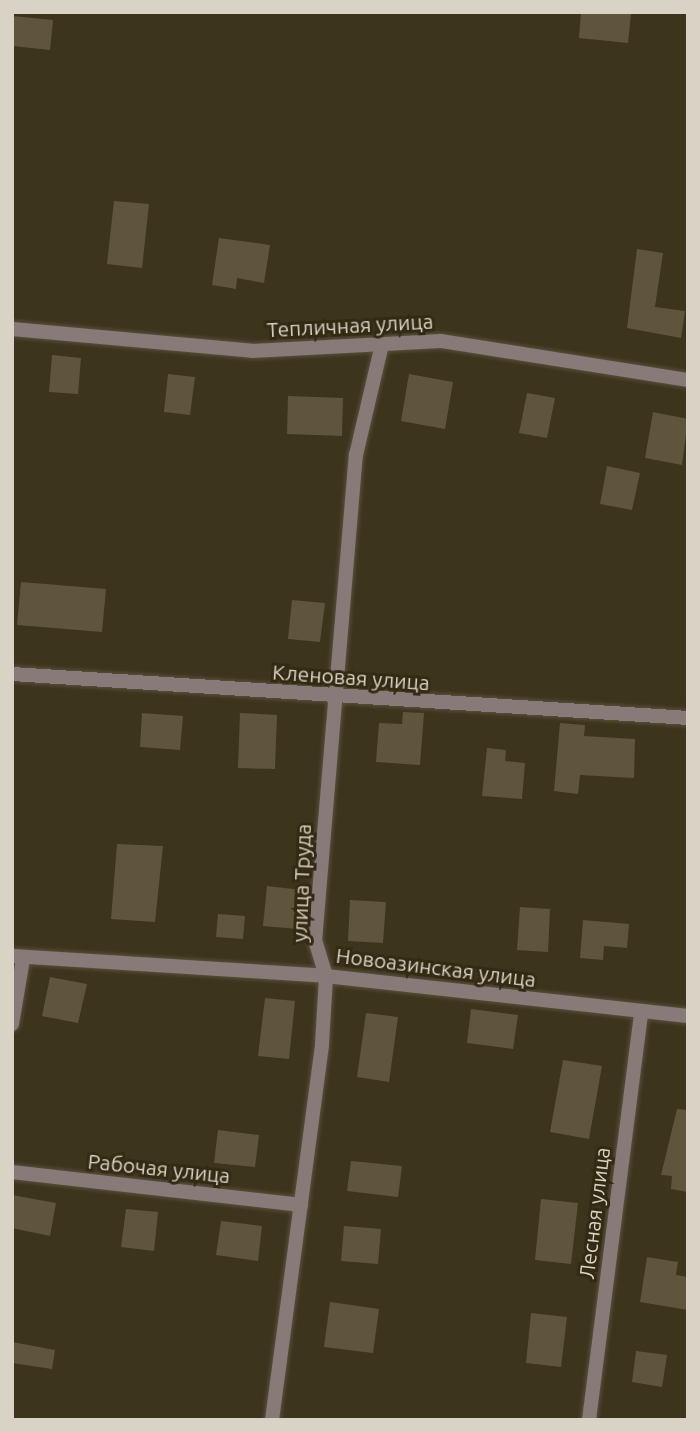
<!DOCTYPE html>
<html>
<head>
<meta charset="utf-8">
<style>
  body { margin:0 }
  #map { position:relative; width:700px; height:1432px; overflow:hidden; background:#3d341e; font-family:Ubuntu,sans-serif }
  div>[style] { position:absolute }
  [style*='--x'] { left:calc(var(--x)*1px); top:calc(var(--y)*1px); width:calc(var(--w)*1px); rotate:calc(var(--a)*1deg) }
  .building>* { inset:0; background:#5f553d }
  .roads { filter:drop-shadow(0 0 2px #59513c) drop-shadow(0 0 2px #59513c) }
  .minor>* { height:14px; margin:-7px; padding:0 7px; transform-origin:7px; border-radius:7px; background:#877a78 }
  span { translate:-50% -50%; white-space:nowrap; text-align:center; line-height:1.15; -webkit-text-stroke:6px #332a14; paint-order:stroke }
  .street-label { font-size:21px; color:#d9d3c6 }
  .frame { position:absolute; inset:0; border:14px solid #d9d3c6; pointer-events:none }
</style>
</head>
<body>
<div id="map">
  <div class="building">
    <i style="clip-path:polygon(581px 12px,631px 14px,628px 43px,579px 38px)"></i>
    <i style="clip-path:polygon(12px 16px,53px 20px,50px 50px,12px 46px)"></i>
    <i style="clip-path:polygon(114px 201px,149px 204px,142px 268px,107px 264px)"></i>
    <i style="clip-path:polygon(219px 238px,270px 245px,264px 283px,237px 278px,236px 289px,212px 285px)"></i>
    <i style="clip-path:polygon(637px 249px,663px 253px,655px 307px,685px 311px,681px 338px,627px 328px)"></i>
    <i style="clip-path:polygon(52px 355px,81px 358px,78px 394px,49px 392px)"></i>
    <i style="clip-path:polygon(168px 374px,195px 377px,190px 415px,164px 412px)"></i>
    <i style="clip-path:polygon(409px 374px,453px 382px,445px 429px,401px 421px)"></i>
    <i style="clip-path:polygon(527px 393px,555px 398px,547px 438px,519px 433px)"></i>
    <i style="clip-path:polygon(288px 396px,343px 398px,342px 436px,287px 434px)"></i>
    <i style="clip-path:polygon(653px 412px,688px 419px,682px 465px,645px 458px)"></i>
    <i style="clip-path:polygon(607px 466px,640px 473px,632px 510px,600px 504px)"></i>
    <i style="clip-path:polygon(21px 582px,106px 589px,102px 632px,17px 625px)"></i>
    <i style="clip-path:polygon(292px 600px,325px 603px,320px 642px,288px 639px)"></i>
    <i style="clip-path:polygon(403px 712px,424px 713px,420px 765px,376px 762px,379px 723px,402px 724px)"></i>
    <i style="clip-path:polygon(142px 713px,183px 716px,180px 750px,140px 747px)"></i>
    <i style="clip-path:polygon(240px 713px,277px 715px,275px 769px,238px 768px)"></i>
    <i style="clip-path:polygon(560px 723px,585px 725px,584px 736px,635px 739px,634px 778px,580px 775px,578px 794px,554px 791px)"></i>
    <i style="clip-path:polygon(487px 748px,506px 750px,505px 761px,525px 763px,522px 799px,482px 796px)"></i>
    <i style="clip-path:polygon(117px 844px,163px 846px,155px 922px,111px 919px)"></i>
    <i style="clip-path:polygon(267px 886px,302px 890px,298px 929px,263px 926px)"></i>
    <i style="clip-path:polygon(350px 900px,386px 902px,383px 943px,348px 941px)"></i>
    <i style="clip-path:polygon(520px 907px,550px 909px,548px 952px,517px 950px)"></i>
    <i style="clip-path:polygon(218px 914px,245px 916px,243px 939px,216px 937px)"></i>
    <i style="clip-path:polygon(583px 920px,629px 924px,627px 948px,604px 946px,603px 960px,580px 958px)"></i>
    <i style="clip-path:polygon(50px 977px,87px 984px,78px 1023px,42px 1016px)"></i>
    <i style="clip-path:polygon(265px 998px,295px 1001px,289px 1059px,258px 1056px)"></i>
    <i style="clip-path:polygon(471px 1009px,518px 1015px,513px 1049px,467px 1043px)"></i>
    <i style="clip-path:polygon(366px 1013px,398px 1017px,389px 1082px,357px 1077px)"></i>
    <i style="clip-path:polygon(563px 1060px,602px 1066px,589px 1139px,550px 1132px)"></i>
    <i style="clip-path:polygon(677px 1109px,688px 1110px,688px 1192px,671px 1189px,672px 1176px,661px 1175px)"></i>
    <i style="clip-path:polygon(218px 1130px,259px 1135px,255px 1167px,214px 1163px)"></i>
    <i style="clip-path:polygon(351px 1161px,402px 1166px,398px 1197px,347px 1191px)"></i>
    <i style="clip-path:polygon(12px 1195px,56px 1203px,50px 1236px,12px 1228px)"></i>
    <i style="clip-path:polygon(541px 1199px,578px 1203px,571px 1264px,535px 1260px)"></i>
    <i style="clip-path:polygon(126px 1209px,158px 1212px,154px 1251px,121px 1247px)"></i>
    <i style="clip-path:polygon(221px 1221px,262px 1226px,258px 1261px,216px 1255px)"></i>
    <i style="clip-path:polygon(344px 1226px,381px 1229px,378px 1264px,341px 1261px)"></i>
    <i style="clip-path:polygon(647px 1257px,678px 1262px,676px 1275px,688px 1277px,688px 1310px,640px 1302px)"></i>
    <i style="clip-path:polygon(330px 1302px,379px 1309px,373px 1353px,324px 1347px)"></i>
    <i style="clip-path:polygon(531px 1313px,567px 1317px,561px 1367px,526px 1363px)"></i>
    <i style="clip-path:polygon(12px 1342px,55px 1350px,52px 1369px,12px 1363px)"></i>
    <i style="clip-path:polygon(636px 1351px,667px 1355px,662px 1387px,632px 1382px)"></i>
  </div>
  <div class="roads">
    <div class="minor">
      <i style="--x:12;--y:329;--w:241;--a:5.2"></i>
      <i style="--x:252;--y:351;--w:189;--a:-3"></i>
      <i style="--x:441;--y:341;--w:250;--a:9"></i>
      <i style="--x:12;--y:674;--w:677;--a:3.72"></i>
      <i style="--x:12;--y:956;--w:315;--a:3.6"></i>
      <i style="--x:326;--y:976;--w:364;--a:6.3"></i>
      <i style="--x:12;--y:1024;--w:66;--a:-80.4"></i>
      <i style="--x:12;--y:1172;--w:291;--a:6.5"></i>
      <i style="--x:272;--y:1420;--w:379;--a:-82.4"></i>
      <i style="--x:322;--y:1044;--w:68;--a:-86.6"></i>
      <i style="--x:326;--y:976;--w:37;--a:-107"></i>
      <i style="--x:315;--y:941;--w:488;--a:-85.2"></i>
      <i style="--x:356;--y:455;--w:110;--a:-76.8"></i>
      <i style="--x:589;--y:1420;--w:411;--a:-82.7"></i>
    </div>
  </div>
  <div class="street-label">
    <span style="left:350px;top:325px;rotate:-3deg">Тепличная улица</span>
    <span style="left:351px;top:677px;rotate:4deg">Кленовая улица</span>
    <span style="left:301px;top:883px;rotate:-88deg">улица Труда</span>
    <span style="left:436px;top:967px;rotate:7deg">Новоазинская улица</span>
    <span style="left:159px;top:1168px;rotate:6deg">Рабочая улица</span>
    <span style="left:594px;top:1213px;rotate:-83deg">Лесная улица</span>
  </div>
  <div class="frame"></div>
</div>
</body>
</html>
